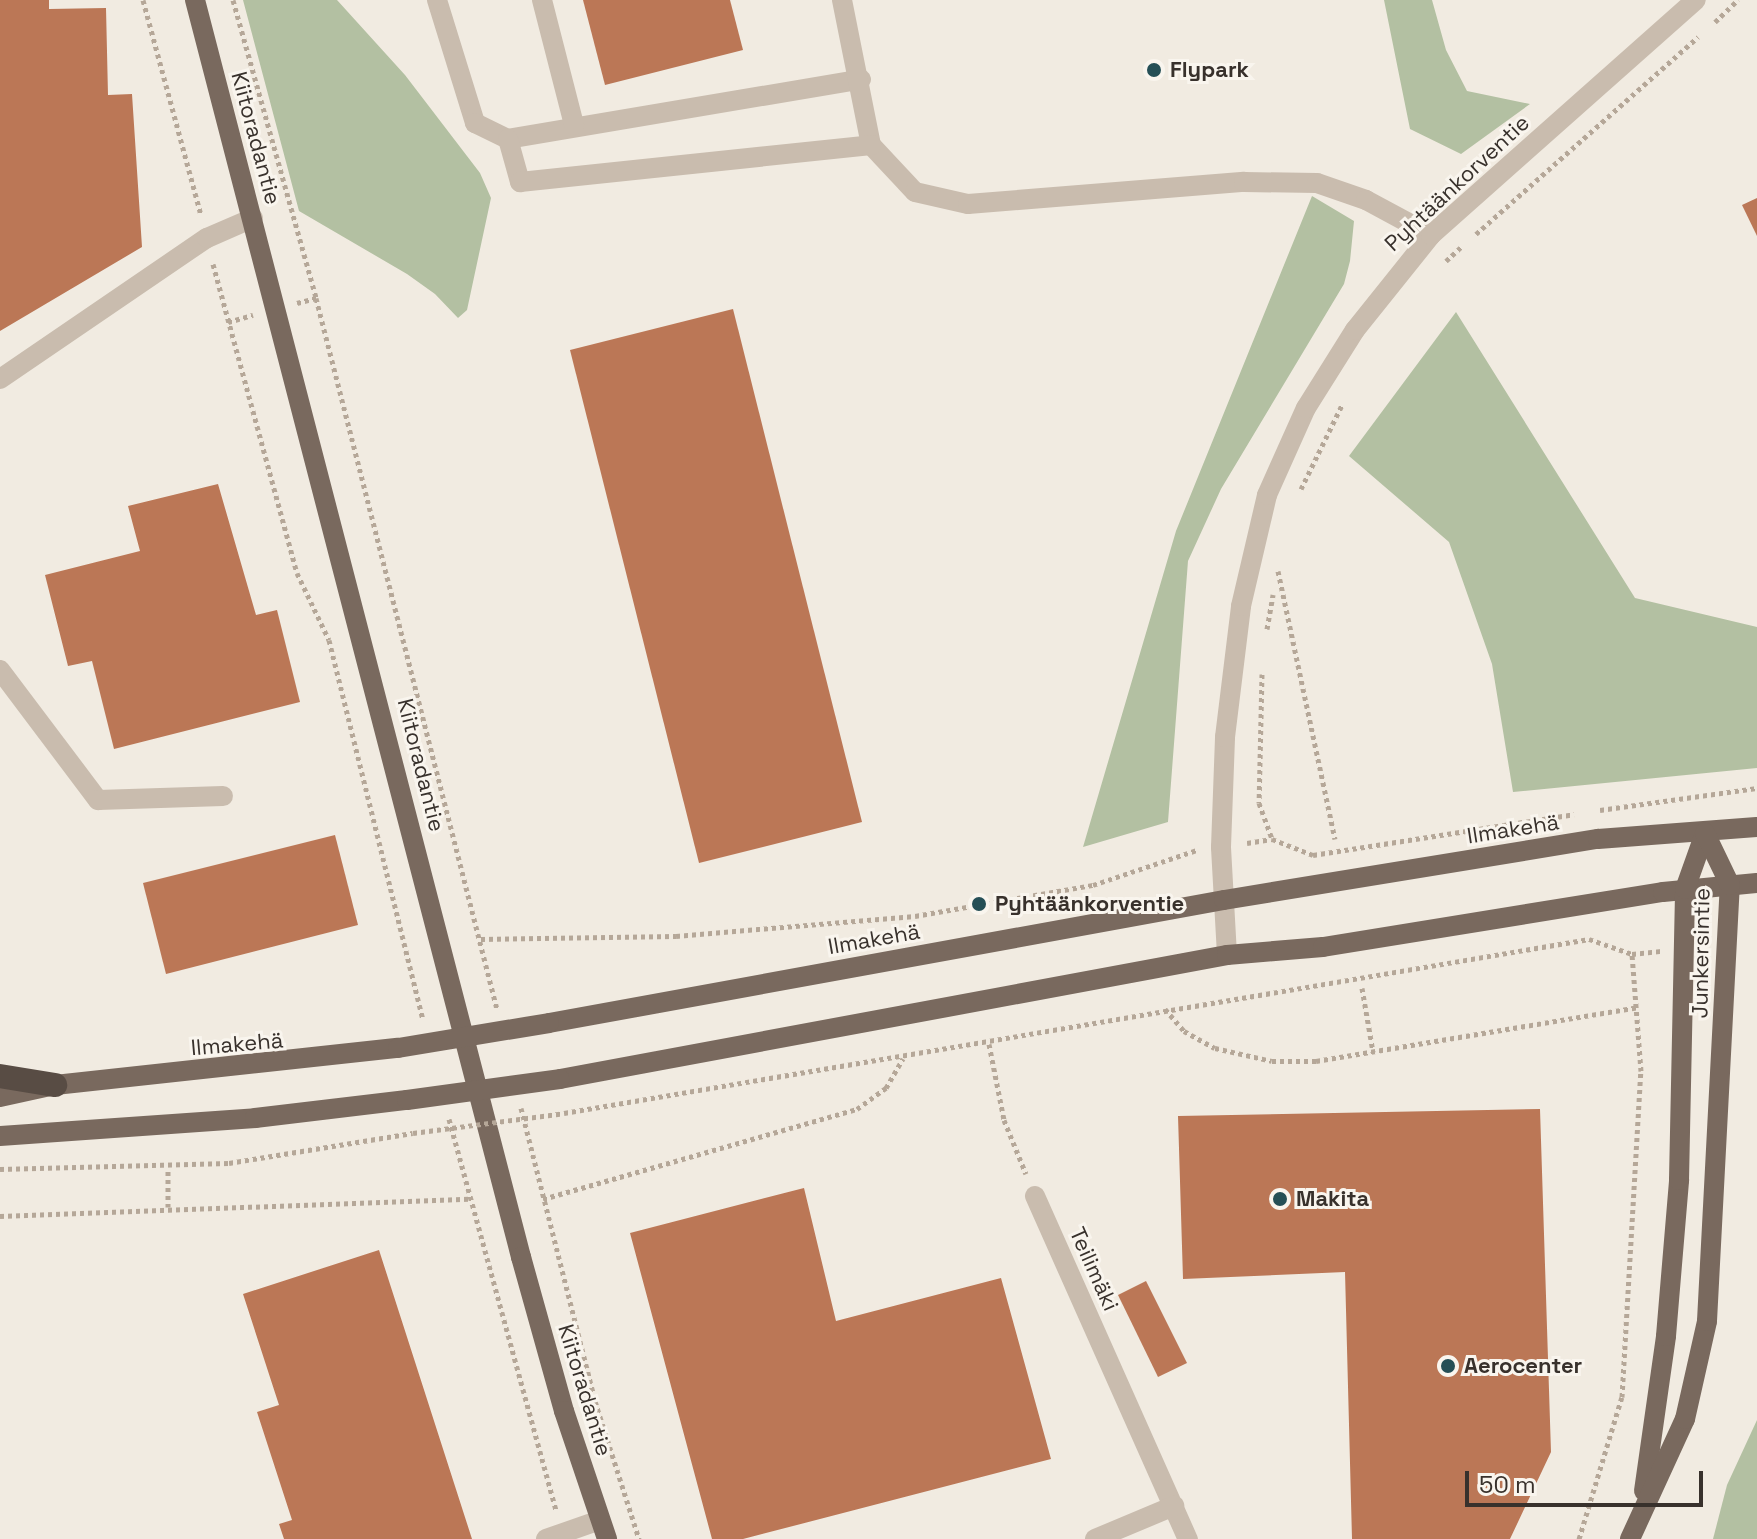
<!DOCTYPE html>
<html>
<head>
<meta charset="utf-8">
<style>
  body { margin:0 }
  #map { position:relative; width:1757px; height:1539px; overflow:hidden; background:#f1ebe1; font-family:"Space Grotesk",sans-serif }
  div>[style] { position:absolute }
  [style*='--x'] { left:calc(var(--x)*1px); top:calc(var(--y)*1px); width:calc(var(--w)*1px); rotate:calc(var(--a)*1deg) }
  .green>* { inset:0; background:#b3c0a2 }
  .building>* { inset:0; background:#bb7756 }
  .path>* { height:5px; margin-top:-2.5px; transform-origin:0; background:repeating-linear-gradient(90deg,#b5a798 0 4px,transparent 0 8px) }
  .minor>* { height:20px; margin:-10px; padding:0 10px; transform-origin:10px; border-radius:10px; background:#c9bcae }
  .major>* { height:20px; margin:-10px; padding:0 10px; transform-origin:10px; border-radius:10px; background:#79695e }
  .highway>* { height:24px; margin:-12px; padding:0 12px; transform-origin:12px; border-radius:12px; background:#584c44 }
  .path-bridge>* { height:5px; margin-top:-2.5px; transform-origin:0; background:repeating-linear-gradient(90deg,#b5a798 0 4px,transparent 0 8px) }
  .major-bridge>* { height:20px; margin:-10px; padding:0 10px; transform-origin:10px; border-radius:10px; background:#79695e }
  .dots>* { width:22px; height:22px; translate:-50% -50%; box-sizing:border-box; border:4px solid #f9f5ee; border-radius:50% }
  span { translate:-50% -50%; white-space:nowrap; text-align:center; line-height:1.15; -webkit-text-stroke:6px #f9f5ee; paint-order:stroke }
  .poi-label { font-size:22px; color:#38312c; font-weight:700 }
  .left { translate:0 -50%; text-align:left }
  .street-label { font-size:22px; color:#38312c }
  .scale { position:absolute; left:1465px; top:1471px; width:238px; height:36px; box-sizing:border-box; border:4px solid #38312c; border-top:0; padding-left:10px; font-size:24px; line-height:28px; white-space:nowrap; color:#38312c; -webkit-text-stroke:6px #f9f5ee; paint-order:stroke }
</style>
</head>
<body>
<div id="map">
  <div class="green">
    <i style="clip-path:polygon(243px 0,337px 0,405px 75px,480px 173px,491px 198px,467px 310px,458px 318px,435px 294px,407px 274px,299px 211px)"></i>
    <i style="clip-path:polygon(1384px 0,1432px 0,1446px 50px,1467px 91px,1530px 104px,1461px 154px,1410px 129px)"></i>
    <i style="clip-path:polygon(1312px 196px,1354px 221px,1350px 261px,1344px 284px,1221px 489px,1188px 561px,1168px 822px,1083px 847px,1176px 531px)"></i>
    <i style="clip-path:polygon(1456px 312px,1635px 598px,1757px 627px,1757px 768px,1513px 792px,1492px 664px,1449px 542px,1349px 456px)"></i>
    <i style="clip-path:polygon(1757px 1420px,1757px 1539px,1713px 1539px,1727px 1485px)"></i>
  </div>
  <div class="building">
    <i style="clip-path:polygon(0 0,49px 0,49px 9px,106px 8px,108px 95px,132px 94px,142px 247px,0 331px)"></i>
    <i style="clip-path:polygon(583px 0,730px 0,743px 50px,605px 85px)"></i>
    <i style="clip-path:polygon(1757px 198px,1757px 236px,1742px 205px)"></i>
    <i style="clip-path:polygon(733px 309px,862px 822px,699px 863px,570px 350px)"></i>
    <i style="clip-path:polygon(218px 484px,256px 615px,277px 610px,300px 702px,114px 749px,92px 661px,68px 666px,45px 575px,140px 551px,128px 506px)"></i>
    <i style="clip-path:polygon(335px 835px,358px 925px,166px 974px,143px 883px)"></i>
    <i style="clip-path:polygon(1540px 1109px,1551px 1452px,1510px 1539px,1352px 1539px,1345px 1272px,1183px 1279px,1178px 1116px)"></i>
    <i style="clip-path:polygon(804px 1188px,836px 1321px,1001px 1278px,1051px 1459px,743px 1539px,712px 1539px,630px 1233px)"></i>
    <i style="clip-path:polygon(379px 1250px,472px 1539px,284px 1539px,279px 1524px,292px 1520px,257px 1412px,279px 1405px,243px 1294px)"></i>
    <i style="clip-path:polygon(1146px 1281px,1187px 1363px,1158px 1377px,1118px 1295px)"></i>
  </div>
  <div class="path">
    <i style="--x:143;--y:0;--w:223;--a:74.9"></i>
    <i style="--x:233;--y:0;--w:309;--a:74.4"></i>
    <i style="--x:316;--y:298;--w:734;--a:75.72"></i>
    <i style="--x:1715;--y:22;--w:32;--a:-44"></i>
    <i style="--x:1476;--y:234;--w:297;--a:-41.6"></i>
    <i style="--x:1446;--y:261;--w:22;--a:-43"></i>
    <i style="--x:213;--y:264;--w:320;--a:74.8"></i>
    <i style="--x:297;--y:573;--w:74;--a:64.5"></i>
    <i style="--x:329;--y:640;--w:391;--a:76.1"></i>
    <i style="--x:297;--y:303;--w:20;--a:-15"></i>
    <i style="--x:228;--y:322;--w:26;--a:-16"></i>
    <i style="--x:1301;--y:489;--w:93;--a:-64"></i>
    <i style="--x:1278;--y:571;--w:274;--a:78"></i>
    <i style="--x:1267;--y:629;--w:35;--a:-80"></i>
    <i style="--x:1262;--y:674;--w:129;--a:91.3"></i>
    <i style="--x:1259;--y:803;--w:38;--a:70"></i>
    <i style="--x:1600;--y:810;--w:159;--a:-8"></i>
    <i style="--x:1247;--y:843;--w:25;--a:-9"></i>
    <i style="--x:1272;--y:839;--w:44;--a:21.3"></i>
    <i style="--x:1313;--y:855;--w:264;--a:-8.9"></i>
    <i style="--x:481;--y:939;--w:195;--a:-0.9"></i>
    <i style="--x:676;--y:936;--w:240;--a:-4.8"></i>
    <i style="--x:915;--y:916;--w:181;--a:-9.9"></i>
    <i style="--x:1093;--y:885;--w:110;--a:-18.6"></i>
    <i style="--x:1362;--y:988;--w:65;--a:80.2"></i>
    <i style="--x:1165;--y:1009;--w:29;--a:49"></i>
    <i style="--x:1184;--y:1031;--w:35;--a:29"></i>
    <i style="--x:1215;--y:1048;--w:58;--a:12.8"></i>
    <i style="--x:1272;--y:1061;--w:44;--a:0"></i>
    <i style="--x:1316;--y:1061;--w:326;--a:-9.5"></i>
    <i style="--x:989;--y:1044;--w:77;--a:78.8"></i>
    <i style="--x:1004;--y:1120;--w:58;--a:67.8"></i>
    <i style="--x:521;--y:1108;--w:302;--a:75.8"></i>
    <i style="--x:595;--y:1401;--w:145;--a:72.3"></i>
    <i style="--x:564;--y:1113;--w:1040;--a:-9.63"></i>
    <i style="--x:1589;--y:939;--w:46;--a:19.2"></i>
    <i style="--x:1632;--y:954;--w:30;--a:-6"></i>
    <i style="--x:449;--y:1119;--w:405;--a:74.7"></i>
    <i style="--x:0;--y:1169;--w:229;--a:-1.5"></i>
    <i style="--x:229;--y:1163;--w:186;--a:-9.3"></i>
    <i style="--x:543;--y:1199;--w:327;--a:-16"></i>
    <i style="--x:857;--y:1109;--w:36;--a:-36"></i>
    <i style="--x:886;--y:1088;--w:34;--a:-60"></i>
    <i style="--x:168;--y:1207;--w:39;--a:-90"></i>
    <i style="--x:0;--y:1216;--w:469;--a:-2.1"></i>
    <i style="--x:1579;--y:1539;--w:148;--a:-73.2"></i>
    <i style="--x:1622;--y:1397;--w:327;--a:-86.7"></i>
    <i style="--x:1641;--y:1071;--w:117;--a:-94.4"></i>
  </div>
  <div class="minor">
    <i style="--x:437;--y:0;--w:129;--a:72.8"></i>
    <i style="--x:475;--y:123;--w:37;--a:26"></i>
    <i style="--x:508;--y:139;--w:358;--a:-9.6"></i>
    <i style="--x:542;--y:0;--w:129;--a:75.6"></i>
    <i style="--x:842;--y:0;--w:148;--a:78.7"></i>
    <i style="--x:871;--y:145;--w:64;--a:46.9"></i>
    <i style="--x:915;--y:192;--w:54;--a:12.8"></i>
    <i style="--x:968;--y:204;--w:277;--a:-4.6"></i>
    <i style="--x:1244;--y:182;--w:73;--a:0.8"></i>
    <i style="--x:1317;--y:183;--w:52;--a:19.1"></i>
    <i style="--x:1366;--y:200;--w:74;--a:28.3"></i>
    <i style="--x:508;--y:139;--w:45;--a:74.4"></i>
    <i style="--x:520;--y:182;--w:353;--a:-6"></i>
    <i style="--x:0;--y:379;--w:250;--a:-34.3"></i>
    <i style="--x:207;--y:238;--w:50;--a:-23.5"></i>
    <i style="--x:0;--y:670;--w:163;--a:53"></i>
    <i style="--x:98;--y:800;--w:125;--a:-1.8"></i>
    <i style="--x:1227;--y:955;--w:108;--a:-93.2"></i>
    <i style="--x:1221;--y:847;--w:110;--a:-87.9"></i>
    <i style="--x:1225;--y:737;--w:132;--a:-83"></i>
    <i style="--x:1241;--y:606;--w:114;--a:-76.8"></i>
    <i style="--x:1267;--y:495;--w:95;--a:-65.9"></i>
    <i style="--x:1306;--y:408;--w:92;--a:-57.9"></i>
    <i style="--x:1355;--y:330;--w:122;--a:-51.3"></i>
    <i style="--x:1431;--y:235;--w:354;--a:-41.6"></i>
    <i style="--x:1035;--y:1196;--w:376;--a:66"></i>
    <i style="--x:546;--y:1539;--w:57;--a:-19.4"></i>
    <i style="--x:1095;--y:1539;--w:86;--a:-22.7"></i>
  </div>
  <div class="major">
    <i style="--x:195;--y:0;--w:1299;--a:75.46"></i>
    <i style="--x:521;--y:1257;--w:160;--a:74.4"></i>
    <i style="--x:564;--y:1411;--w:135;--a:71.4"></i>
    <i style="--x:549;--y:1023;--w:686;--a:-10.33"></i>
    <i style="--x:1224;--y:900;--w:379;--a:-9.3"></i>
    <i style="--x:1598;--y:839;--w:159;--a:-4.3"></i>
    <i style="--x:560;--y:1079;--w:678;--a:-10.53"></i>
    <i style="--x:1227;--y:955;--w:96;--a:-4.8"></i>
    <i style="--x:1323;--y:947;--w:344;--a:-9.2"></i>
    <i style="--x:1663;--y:892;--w:94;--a:-5.5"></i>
    <i style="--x:0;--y:1097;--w:56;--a:-12.3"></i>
    <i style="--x:55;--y:1085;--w:345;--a:-6.2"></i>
    <i style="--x:0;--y:1136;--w:256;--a:-4"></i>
    <i style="--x:255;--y:1118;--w:153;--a:-6.8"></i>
    <i style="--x:1644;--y:1491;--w:157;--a:-81.9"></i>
    <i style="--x:1666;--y:1336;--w:157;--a:-85.2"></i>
    <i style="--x:1679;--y:1180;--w:291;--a:-88.8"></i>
    <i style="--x:1685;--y:889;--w:59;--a:-70.3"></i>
    <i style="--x:1630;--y:1539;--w:132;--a:-65.4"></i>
    <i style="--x:1685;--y:1419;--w:100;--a:-77.3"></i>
    <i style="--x:1707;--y:1321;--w:437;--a:-87"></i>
    <i style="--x:1730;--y:885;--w:58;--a:-115.7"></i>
  </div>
  <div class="highway">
    <i style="--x:0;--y:1076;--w:56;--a:9.3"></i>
  </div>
  <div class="path-bridge">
    <i style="--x:413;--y:1133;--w:152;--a:-7.5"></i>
  </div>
  <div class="major-bridge">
    <i style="--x:398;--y:1048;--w:153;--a:-9.4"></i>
    <i style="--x:407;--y:1100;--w:154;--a:-7.8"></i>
  </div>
  <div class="dots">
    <i style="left:1154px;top:70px;background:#254f56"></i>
    <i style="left:979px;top:904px;background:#254f56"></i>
    <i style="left:1280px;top:1199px;background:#254f56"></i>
    <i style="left:1448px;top:1366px;background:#254f56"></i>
  </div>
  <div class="poi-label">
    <span class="left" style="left:1170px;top:70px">Flypark</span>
    <span class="left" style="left:995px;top:904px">Pyhtäänkorventie</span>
    <span class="left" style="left:1296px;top:1199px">Makita</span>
    <span class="left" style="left:1464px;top:1366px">Aerocenter</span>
  </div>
  <div class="street-label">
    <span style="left:256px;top:138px;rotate:75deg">Kiitoradantie</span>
    <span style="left:1457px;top:183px;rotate:-43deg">Pyhtäänkorventie</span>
    <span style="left:421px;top:765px;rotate:76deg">Kiitoradantie</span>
    <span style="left:1513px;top:829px;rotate:-9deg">Ilmakehä</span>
    <span style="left:874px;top:939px;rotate:-10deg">Ilmakehä</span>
    <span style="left:1701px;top:953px;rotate:-89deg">Junkersintie</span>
    <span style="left:237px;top:1044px;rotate:-5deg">Ilmakehä</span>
    <span style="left:1094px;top:1269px;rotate:66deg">Teilimäki</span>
    <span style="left:585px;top:1390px;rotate:73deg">Kiitoradantie</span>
  </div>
  <div class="scale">50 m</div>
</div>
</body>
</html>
